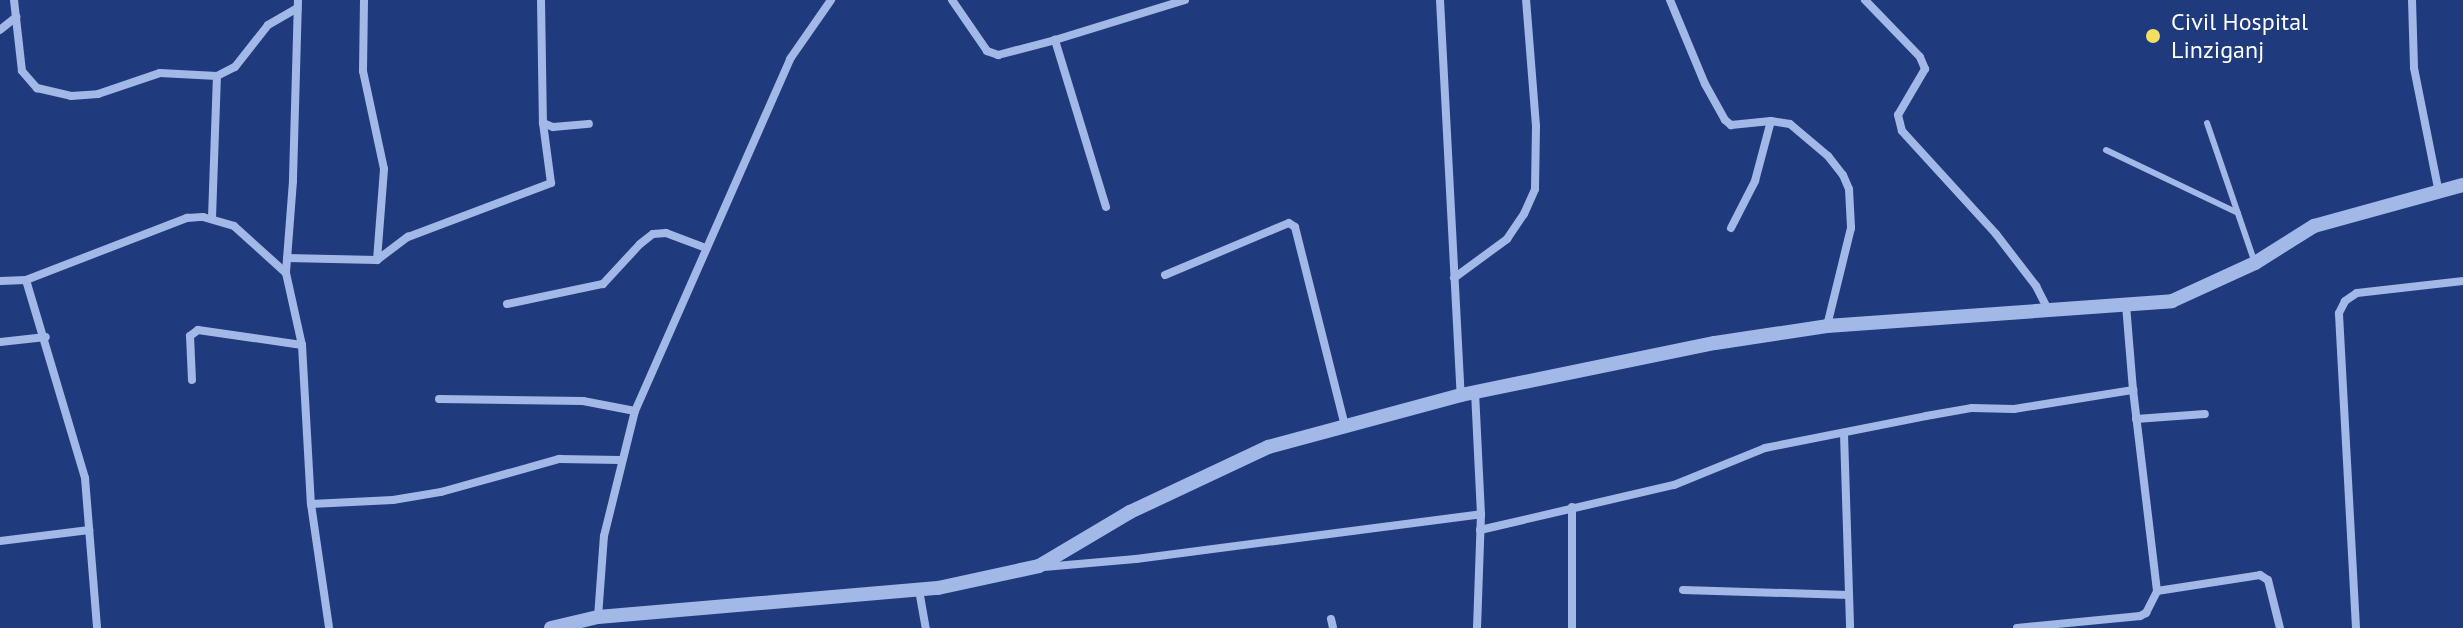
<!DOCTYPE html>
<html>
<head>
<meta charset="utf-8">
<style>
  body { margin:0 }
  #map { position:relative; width:2463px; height:628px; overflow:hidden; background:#1f3b7d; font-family:"PT Sans",sans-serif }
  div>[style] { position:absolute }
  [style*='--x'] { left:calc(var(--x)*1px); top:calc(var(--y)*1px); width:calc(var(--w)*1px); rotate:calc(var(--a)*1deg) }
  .service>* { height:6px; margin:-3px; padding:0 3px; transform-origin:3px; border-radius:3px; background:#a2b8e7 }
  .minor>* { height:8px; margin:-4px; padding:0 4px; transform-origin:4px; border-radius:4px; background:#a2b8e7 }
  .tertiary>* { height:14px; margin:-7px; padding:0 7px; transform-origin:7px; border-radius:7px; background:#a2b8e7 }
  .dots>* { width:22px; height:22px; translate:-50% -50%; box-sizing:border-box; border:4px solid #1f3b7d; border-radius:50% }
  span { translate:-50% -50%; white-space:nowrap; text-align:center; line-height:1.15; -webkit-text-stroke:6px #1f3b7d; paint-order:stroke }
  .poi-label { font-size:24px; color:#fff }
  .left { translate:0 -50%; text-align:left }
</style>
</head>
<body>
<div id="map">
  <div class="service">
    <i style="--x:2207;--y:123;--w:148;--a:71.1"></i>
    <i style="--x:2106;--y:150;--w:146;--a:25.5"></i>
  </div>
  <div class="minor">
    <i style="--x:14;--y:0;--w:71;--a:83.6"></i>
    <i style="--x:22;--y:71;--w:23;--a:49"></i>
    <i style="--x:37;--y:88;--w:35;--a:13"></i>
    <i style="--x:71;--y:96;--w:27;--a:-4"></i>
    <i style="--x:98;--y:94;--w:65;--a:-18.7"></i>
    <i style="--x:160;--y:73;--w:57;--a:3"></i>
    <i style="--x:217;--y:76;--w:20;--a:-27"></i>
    <i style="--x:235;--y:67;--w:53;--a:-51.8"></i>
    <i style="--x:268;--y:25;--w:34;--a:-30"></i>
    <i style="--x:298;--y:0;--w:181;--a:91.6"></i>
    <i style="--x:293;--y:181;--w:92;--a:94.4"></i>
    <i style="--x:286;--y:273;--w:74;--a:77.5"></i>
    <i style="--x:302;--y:345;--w:159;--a:86.8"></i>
    <i style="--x:311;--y:504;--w:125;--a:81.7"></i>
    <i style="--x:364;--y:0;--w:71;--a:90.8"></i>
    <i style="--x:363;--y:71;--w:100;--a:77.9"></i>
    <i style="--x:384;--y:169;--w:91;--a:94.4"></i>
    <i style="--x:541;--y:0;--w:123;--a:89.1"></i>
    <i style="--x:543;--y:123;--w:11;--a:22"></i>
    <i style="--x:553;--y:127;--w:36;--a:-5"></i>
    <i style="--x:952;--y:0;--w:62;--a:55.5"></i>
    <i style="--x:987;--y:51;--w:12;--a:20"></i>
    <i style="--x:998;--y:55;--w:59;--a:-14.7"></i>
    <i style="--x:1440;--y:0;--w:396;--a:87"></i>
    <i style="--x:1670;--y:0;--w:91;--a:67.4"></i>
    <i style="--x:1705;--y:84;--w:41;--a:60.9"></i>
    <i style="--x:1725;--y:120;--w:8;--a:40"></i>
    <i style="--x:1731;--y:125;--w:40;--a:-5.7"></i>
    <i style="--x:1771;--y:121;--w:19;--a:9"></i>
    <i style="--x:1790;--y:124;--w:50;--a:40.1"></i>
    <i style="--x:1828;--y:156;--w:24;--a:52"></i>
    <i style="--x:1843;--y:175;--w:15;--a:67"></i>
    <i style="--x:1849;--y:189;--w:39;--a:87"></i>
    <i style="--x:1851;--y:228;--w:101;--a:103.8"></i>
    <i style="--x:1865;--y:0;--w:79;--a:46"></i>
    <i style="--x:1920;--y:57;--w:13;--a:67"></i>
    <i style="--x:1925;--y:69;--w:53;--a:120.4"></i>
    <i style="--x:1898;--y:115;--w:16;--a:76"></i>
    <i style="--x:1902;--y:131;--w:139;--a:47.6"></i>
    <i style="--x:1996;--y:234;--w:66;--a:52.4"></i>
    <i style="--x:2036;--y:286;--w:29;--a:63"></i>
    <i style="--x:2412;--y:0;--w:68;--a:88.3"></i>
    <i style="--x:2414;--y:68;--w:127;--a:78.7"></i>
    <i style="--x:0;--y:30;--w:21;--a:-39"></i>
    <i style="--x:1106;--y:207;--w:175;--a:-107"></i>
    <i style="--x:1055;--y:40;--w:136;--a:-17.1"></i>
    <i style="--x:212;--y:218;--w:142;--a:-88"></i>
    <i style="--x:1731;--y:228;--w:53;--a:-62.9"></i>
    <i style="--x:1755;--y:181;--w:62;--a:-75.1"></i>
    <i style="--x:287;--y:258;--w:90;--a:1.3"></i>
    <i style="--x:377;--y:260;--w:39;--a:-37"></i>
    <i style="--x:408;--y:237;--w:153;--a:-20.7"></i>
    <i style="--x:551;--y:183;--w:61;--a:-97.6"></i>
    <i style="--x:1165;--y:275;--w:134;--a:-22.8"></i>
    <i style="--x:1289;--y:223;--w:7;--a:34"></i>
    <i style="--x:1295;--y:227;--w:205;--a:75.9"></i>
    <i style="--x:1454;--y:278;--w:66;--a:-36.3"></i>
    <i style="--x:1507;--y:239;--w:30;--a:-56"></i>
    <i style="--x:1524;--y:214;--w:27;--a:-66"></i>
    <i style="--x:1535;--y:189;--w:63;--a:-89.1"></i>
    <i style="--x:1536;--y:126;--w:126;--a:-94.5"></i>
    <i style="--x:26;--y:280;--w:207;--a:73.4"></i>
    <i style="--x:85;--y:478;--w:150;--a:85.4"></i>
    <i style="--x:0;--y:281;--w:26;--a:-2"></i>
    <i style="--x:26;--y:280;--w:173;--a:-21.1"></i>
    <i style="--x:187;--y:218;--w:16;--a:-4"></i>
    <i style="--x:203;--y:217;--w:32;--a:16"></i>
    <i style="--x:234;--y:226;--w:70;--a:42.1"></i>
    <i style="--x:507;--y:304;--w:98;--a:-11.8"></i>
    <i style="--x:603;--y:284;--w:54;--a:-47.2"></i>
    <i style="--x:640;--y:244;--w:16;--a:-38"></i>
    <i style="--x:653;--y:234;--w:13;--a:-4"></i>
    <i style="--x:666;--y:233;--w:43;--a:20.6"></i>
    <i style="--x:0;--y:342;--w:46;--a:-6.2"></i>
    <i style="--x:192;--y:380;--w:44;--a:-92.6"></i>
    <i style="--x:190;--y:336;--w:10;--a:-37"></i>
    <i style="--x:198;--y:330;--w:105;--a:8.2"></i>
    <i style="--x:1475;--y:392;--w:122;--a:87.2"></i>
    <i style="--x:1481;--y:514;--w:114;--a:92"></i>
    <i style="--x:439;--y:399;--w:144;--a:0.8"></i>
    <i style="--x:583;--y:401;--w:53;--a:10.9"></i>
    <i style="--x:2136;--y:419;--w:69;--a:-4.1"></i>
    <i style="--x:1844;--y:434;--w:194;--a:88.2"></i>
    <i style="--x:311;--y:504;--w:82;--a:-2.8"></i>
    <i style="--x:393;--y:500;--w:49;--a:-9.5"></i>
    <i style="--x:441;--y:492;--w:123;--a:-15.6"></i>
    <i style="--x:559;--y:459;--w:62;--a:0.9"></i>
    <i style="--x:1572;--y:507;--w:121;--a:90"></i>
    <i style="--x:1480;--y:530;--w:199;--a:-13.1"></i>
    <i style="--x:1674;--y:485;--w:98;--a:-22.1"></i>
    <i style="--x:1765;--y:448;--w:164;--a:-11.2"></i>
    <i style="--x:1926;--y:416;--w:47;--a:-9.9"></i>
    <i style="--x:1972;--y:408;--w:42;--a:1.4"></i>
    <i style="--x:2014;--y:409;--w:121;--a:-9.1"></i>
    <i style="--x:0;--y:541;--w:90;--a:-7"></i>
    <i style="--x:1044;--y:567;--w:92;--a:-5"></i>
    <i style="--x:1136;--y:559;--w:348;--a:-7.4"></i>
    <i style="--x:919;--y:590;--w:39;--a:80"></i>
    <i style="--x:1683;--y:590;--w:166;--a:1.7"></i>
    <i style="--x:2157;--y:591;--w:104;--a:-8.8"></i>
    <i style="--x:2260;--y:575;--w:9;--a:32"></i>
    <i style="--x:2268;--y:580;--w:49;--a:76"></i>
    <i style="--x:598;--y:617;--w:81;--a:-85.8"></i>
    <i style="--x:604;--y:536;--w:129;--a:-76.1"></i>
    <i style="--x:635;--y:411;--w:385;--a:-66.2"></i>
    <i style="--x:790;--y:59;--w:72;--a:-55.2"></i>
    <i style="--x:1331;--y:619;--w:9;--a:77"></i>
    <i style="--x:2017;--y:628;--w:124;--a:-5.6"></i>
    <i style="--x:2140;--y:616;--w:7;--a:-27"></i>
    <i style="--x:2146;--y:613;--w:25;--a:-63"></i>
    <i style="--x:2157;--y:591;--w:202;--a:-96.8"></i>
    <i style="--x:2133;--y:390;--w:85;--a:-94.7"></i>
    <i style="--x:2356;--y:628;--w:315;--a:-93.1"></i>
    <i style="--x:2339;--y:313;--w:13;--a:-63"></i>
    <i style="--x:2345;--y:301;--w:14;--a:-34"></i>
    <i style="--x:2357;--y:293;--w:107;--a:-6.5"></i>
  </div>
  <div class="tertiary">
    <i style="--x:551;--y:628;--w:48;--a:-13.2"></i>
    <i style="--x:598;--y:617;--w:341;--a:-4.9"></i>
    <i style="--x:938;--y:588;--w:103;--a:-12.3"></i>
    <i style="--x:1039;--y:566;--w:106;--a:-30.7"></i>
    <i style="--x:1130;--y:512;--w:153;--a:-25.2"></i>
    <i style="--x:1268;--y:447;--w:200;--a:-15.1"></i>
    <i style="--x:1461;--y:395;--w:259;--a:-11.6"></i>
    <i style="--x:1715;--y:343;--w:113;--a:-8.6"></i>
    <i style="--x:1827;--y:326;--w:346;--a:-4.1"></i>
    <i style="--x:2172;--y:301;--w:91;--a:-24.6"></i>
    <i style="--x:2255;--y:263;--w:70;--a:-32.1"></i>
    <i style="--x:2314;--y:226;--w:155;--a:-15.4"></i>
  </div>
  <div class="dots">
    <i style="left:2153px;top:36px;background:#f5df62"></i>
  </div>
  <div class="poi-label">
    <span class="left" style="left:2171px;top:36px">Civil Hospital<br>Linziganj</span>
  </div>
</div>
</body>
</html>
